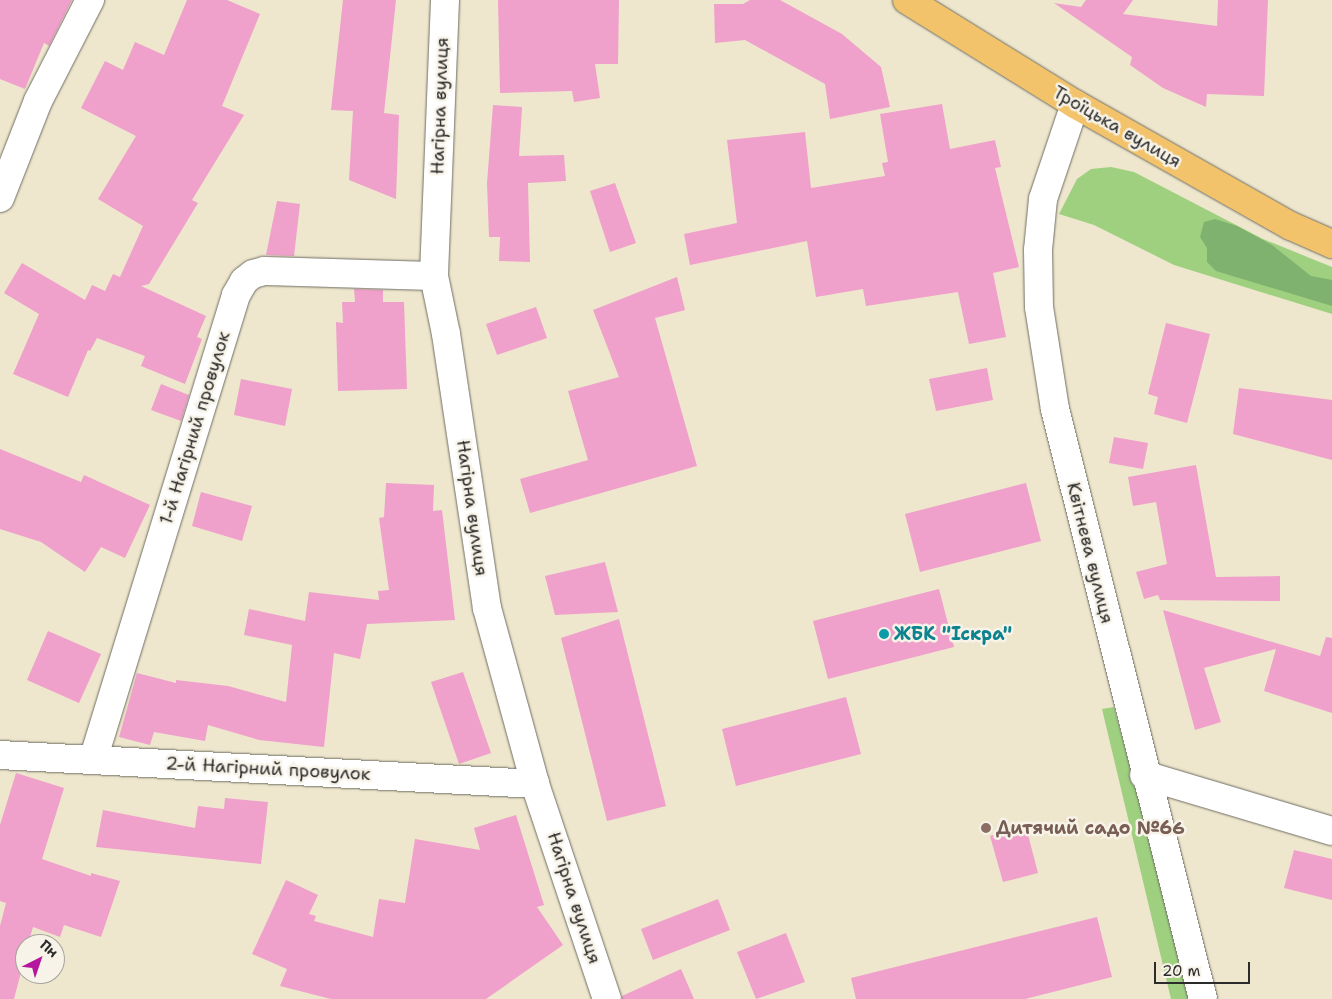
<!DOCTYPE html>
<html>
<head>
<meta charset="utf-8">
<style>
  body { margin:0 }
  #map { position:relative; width:1332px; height:999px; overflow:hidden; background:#eee7cd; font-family:"Shantell Sans",sans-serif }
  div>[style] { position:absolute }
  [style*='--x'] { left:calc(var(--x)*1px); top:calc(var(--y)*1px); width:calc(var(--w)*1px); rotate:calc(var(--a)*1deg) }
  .green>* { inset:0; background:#9ed080 }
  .forest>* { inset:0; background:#7eb26e }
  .building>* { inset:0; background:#efa0cb }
  .roads { filter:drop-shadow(0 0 1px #6f6d64) drop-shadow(0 0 1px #6f6d64) }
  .street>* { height:28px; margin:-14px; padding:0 14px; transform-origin:14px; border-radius:14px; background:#fff }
  .primary>* { height:28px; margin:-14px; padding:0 14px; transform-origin:14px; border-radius:14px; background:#f2c36a }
  .dots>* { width:14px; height:14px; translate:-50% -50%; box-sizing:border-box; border:2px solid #f7f3e8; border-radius:50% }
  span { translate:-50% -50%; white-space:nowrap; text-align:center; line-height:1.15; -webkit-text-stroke:5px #f7f3e8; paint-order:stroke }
  .street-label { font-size:18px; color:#2b2b2b }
  .culture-label { font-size:18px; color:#0d838f; font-weight:700 }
  .left { translate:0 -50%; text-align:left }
  .education-label { font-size:18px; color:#785e54; font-weight:700 }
  .north { position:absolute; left:15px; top:934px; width:50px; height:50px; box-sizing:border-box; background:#f7f3e8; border:1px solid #a5a39c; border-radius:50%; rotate:41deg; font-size:14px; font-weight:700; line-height:20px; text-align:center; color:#2b2b2b }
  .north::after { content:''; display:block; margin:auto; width:18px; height:22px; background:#b5179e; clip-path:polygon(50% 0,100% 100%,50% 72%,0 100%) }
  .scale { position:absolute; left:1154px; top:962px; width:96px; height:22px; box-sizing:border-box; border:2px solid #2b2b2b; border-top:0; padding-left:6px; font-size:15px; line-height:18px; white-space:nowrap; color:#2b2b2b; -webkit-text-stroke:4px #f7f3e8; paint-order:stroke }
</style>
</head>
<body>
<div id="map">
  <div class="green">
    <i style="clip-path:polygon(1111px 167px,1134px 172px,1263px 239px,1332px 267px,1332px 314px,1174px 265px,1094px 225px,1059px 214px,1077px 179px,1091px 169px)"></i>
    <i style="clip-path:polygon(1114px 707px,1192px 999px,1171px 999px,1102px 709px)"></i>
  </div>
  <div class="forest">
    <i style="clip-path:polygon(1215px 219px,1237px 226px,1272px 245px,1311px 276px,1332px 280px,1332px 306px,1216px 271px,1207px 262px,1207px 248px,1200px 237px,1204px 222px)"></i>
  </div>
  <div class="building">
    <i style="clip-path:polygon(0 0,72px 0,49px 46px,44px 43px,25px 89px,0 79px)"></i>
    <i style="clip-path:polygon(187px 0,227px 0,260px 14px,222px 106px,244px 115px,192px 200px,198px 203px,149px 284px,141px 286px,206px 316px,197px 337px,202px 339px,185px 384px,141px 366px,145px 356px,97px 338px,90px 351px,88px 350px,68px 397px,13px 374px,39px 314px,4px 293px,22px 263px,85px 300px,92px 285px,105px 291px,113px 274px,120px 277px,143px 226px,98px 199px,136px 136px,81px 108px,105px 61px,123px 70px,135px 42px,164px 55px)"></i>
    <i style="clip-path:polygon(343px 0,396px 0,384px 113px,399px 115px,396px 199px,349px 180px,353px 111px,331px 110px)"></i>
    <i style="clip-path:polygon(498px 0,619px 0,618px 64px,595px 64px,600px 98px,574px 102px,572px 91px,500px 93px)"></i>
    <i style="clip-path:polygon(750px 0,780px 0,842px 34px,881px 67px,890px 107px,830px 119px,825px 84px,745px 40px,715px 43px,714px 4px,743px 4px)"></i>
    <i style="clip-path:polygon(1086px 0,1133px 0,1123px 14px,1217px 26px,1218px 0,1268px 0,1264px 96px,1207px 94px,1206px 107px,1163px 88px,1130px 65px,1132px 57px,1054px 3px,1081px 7px)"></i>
    <i style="clip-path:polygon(942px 104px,950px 149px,995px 140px,1001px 167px,995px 168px,1019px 267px,993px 273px,1006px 337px,969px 344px,958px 292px,866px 306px,863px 289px,816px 297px,807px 241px,690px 265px,684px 234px,737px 223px,727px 140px,805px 132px,811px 188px,885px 176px,882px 163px,888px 162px,880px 114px)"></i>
    <i style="clip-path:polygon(493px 105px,522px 107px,519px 156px,564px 155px,566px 181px,528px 183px,530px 262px,499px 261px,500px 237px,489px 237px,487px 183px)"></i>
    <i style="clip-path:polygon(615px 183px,636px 243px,610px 252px,590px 191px)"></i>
    <i style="clip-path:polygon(277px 201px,300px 204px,294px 256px,266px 255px)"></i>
    <i style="clip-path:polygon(677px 277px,685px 310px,655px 318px,697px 466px,530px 513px,520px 479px,588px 460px,568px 391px,619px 377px,593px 310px)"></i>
    <i style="clip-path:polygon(354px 289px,383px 290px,383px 302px,404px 302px,407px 389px,338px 391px,336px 322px,343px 323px,342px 302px,355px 302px)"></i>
    <i style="clip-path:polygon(536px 307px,547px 338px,497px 355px,486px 324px)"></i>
    <i style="clip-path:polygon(1166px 323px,1210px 334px,1187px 423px,1154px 414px,1158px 397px,1148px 394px)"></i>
    <i style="clip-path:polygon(987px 368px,993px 400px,936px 411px,929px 379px)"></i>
    <i style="clip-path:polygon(241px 379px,292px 389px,285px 426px,234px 415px)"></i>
    <i style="clip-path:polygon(161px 384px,189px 395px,181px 421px,151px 410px)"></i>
    <i style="clip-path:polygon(1239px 388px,1332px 400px,1332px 460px,1233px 434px)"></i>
    <i style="clip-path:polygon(1114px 437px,1148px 443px,1143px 469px,1109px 463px)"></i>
    <i style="clip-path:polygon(0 449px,81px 482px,84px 475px,150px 505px,125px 558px,101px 547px,85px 572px,41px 542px,0 529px)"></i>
    <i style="clip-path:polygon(1196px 465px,1216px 577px,1280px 576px,1280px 601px,1160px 600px,1158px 595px,1144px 599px,1136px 572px,1167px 564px,1156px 502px,1133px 506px,1128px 477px)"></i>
    <i style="clip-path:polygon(386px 483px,434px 485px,433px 511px,442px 510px,455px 620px,367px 624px,360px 659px,334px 653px,324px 747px,259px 740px,208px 725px,205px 741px,154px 732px,150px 745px,119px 737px,137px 673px,176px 683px,176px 680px,228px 686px,286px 702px,292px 645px,244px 635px,249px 609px,305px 621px,309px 592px,379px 600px,378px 591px,389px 590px,379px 518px,384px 517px)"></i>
    <i style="clip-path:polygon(1026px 483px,1041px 541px,920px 572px,905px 514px)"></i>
    <i style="clip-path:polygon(201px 492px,252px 506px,242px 541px,192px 526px)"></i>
    <i style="clip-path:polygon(605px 562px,618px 612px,555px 615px,545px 576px)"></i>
    <i style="clip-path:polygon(939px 589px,954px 647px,828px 679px,813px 621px)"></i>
    <i style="clip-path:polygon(1163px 610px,1320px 656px,1326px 637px,1332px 638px,1332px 713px,1264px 691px,1276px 649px,1204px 668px,1221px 722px,1195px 730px)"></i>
    <i style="clip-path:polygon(619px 619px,666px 806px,607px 821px,561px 638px)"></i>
    <i style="clip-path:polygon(48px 631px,101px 654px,79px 703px,27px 680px)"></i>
    <i style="clip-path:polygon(463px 672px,491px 753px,459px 764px,431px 682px)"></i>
    <i style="clip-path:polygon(846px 697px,861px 754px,736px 786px,722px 729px)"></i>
    <i style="clip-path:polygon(16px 773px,64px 788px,42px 859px,91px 876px,91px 873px,120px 881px,101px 937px,64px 925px,60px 937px,33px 927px,28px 944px,25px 944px,25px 957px,14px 999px,0 999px,0 926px,6px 903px,0 901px,0 825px)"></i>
    <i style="clip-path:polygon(225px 798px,268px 802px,261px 864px,96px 847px,103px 810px,195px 828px,198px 806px,224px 809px)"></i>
    <i style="clip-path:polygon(516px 815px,544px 905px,537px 907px,563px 945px,486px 999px,331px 999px,280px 986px,287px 969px,252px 954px,286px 880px,318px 895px,309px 914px,316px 916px,314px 921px,373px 937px,379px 899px,405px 903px,415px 839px,480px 850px,474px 828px)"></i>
    <i style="clip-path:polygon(1026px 827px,1038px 873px,1003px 882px,990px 836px)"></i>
    <i style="clip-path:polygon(1294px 850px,1332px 859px,1332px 900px,1284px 888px)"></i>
    <i style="clip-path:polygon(718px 899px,730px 930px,653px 960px,641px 929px)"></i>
    <i style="clip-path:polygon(1097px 917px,1112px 977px,1025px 999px,856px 999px,851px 978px)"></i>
    <i style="clip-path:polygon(786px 933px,805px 982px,756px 999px,737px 952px)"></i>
    <i style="clip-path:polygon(681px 969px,694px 999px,622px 999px,622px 996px)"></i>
  </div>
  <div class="roads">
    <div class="street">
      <i style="--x:445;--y:0;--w:276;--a:92.3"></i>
      <i style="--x:434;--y:276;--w:59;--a:78.3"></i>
      <i style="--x:446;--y:334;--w:277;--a:81.5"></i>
      <i style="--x:487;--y:608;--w:182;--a:74.7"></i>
      <i style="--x:535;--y:784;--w:227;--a:71.5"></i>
      <i style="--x:1075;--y:104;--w:100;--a:108.6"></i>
      <i style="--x:1043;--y:199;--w:51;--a:95.6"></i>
      <i style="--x:1038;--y:250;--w:57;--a:89"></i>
      <i style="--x:1039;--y:307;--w:103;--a:81.1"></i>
      <i style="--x:1055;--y:409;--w:608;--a:75.92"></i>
      <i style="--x:0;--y:198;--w:104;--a:-68.6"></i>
      <i style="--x:38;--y:101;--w:114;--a:-62.8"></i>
      <i style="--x:0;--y:755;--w:536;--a:3.1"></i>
      <i style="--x:93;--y:760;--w:486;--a:-72.9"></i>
      <i style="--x:236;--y:295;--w:16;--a:-60"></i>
      <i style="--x:244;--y:281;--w:11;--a:-38"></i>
      <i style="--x:253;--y:274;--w:11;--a:-15"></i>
      <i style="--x:264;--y:271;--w:170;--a:1.7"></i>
      <i style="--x:1144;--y:775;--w:196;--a:16.6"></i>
    </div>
    <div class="primary">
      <i style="--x:907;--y:0;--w:198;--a:31.8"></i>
      <i style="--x:1075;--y:104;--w:248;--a:29.5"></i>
      <i style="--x:1291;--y:226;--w:45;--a:23.7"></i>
    </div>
  </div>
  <div class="dots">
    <i style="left:884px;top:634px;background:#0f9aa8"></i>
    <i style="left:986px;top:828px;background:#8d6e63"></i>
  </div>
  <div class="street-label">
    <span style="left:440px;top:106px;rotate:-88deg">Нагірна вулиця</span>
    <span style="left:1117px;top:127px;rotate:30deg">Троїцька вулиця</span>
    <span style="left:195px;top:428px;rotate:-73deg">1-й Нагірний провулок</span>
    <span style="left:472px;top:508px;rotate:82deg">Нагірна вулиця</span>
    <span style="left:1090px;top:553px;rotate:76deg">Квітнева вулиця</span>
    <span style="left:268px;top:769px;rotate:3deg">2-й Нагірний провулок</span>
    <span style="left:574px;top:898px;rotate:72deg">Нагірна вулиця</span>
  </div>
  <div class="culture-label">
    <span class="left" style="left:894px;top:634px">ЖБК "Іскра"</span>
  </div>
  <div class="education-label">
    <span class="left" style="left:996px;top:828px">Дитячий садо №66</span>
  </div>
  <div class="north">Пн</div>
  <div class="scale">20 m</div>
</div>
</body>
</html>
